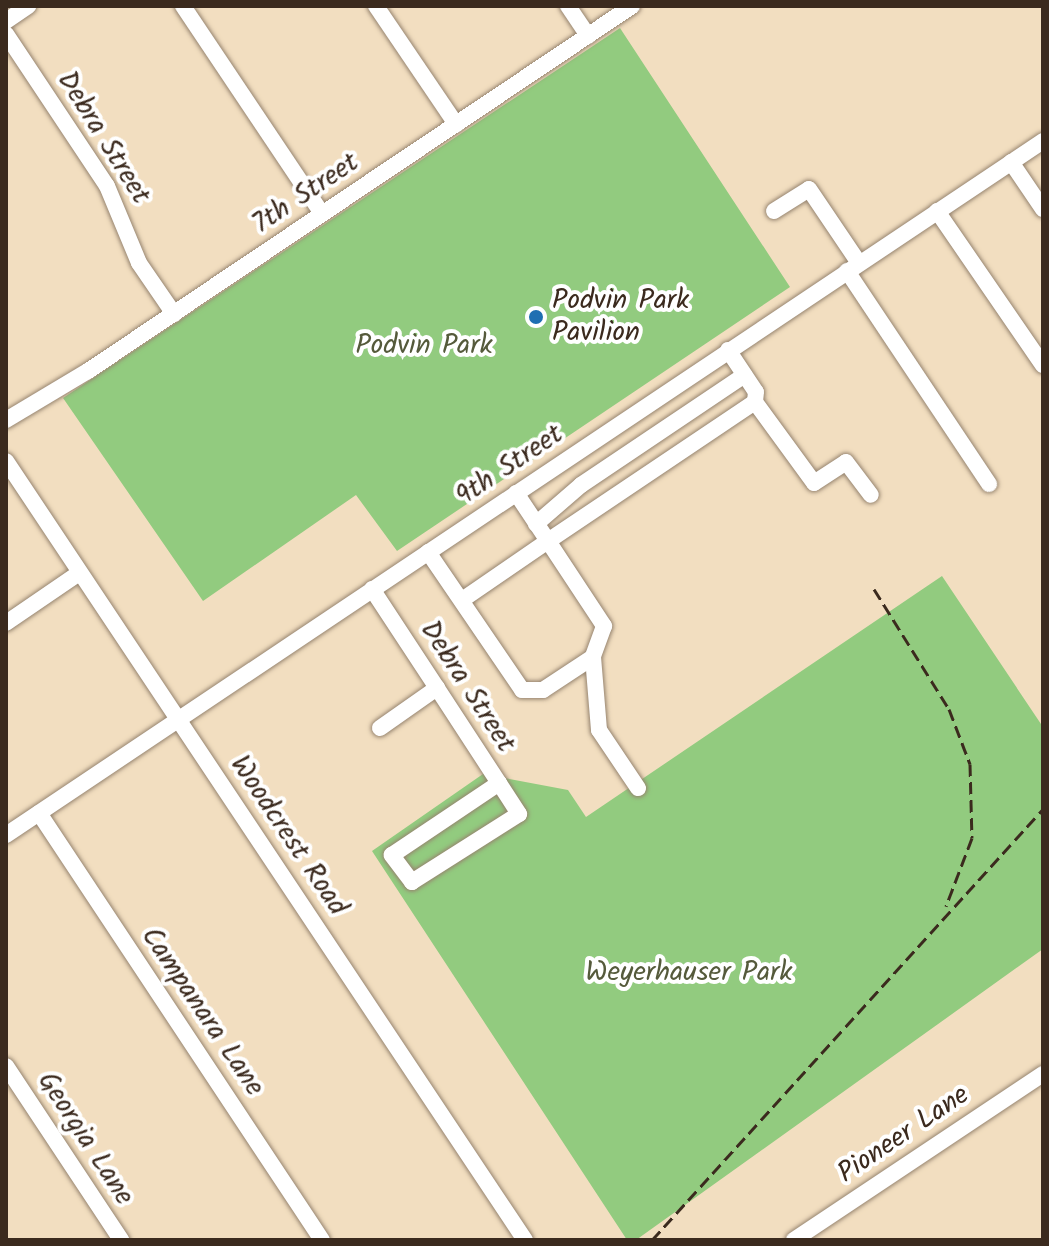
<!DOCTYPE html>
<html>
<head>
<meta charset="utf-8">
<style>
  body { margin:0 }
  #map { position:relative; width:1049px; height:1246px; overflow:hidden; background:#f2dec0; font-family:Kalam,sans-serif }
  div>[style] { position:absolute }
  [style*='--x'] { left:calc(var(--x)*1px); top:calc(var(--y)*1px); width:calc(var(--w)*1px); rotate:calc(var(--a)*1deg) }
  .green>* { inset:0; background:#92cb7f }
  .roads { filter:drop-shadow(0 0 2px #96846f) drop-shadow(0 0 2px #96846f) }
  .minor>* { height:16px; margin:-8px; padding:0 8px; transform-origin:8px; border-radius:8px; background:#fff }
  .rail>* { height:3px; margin-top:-1.5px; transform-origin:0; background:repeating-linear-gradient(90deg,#3b2a1e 0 12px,transparent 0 18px) }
  .dots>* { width:22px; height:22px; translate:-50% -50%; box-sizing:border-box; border:4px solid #fff; border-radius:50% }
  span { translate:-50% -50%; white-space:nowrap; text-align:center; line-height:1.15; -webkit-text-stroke:8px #fff; paint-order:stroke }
  .street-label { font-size:28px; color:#3b2a1e }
  .poi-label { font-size:28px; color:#3b2a1e }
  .left { translate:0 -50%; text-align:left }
  .park-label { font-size:28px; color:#555a3b }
  .frame { position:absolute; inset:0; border:8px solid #3b2a1e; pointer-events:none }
</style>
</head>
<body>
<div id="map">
  <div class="green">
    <i style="clip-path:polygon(620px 28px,790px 287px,397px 551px,356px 495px,203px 601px,63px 398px)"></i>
    <i style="clip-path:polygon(942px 576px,1043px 727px,1043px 949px,636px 1240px,627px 1240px,372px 851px,483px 774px,568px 790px,586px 817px)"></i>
  </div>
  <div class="roads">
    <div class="minor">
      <i style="--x:183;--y:6;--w:250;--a:56.2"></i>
      <i style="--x:376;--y:6;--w:143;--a:55.9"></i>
      <i style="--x:568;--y:6;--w:36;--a:56"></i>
      <i style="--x:6;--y:21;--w:27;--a:-34"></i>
      <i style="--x:6;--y:34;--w:182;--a:56.4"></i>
      <i style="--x:107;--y:186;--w:83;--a:67.4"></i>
      <i style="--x:139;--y:263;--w:62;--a:55.5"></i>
      <i style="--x:1011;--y:162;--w:57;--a:55.8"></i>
      <i style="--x:774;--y:211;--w:41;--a:-32.2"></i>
      <i style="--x:809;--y:189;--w:89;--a:56"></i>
      <i style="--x:937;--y:211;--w:187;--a:55.5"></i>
      <i style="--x:847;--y:271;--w:256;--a:56.3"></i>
      <i style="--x:728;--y:350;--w:50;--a:56.3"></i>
      <i style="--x:756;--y:392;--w:10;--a:96"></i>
      <i style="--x:755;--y:402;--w:100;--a:53.9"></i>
      <i style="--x:814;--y:483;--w:38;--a:-33"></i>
      <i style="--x:846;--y:462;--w:41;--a:52.9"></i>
      <i style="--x:6;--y:420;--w:96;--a:-30.9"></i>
      <i style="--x:88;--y:371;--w:655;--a:-33.86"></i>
      <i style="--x:6;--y:461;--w:936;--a:56.33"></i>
      <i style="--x:516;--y:493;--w:58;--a:56.3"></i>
      <i style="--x:548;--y:541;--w:249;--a:-33.9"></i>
      <i style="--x:536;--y:524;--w:60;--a:-40.9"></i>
      <i style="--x:581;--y:485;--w:197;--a:-33.9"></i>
      <i style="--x:428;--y:552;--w:167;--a:55.7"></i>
      <i style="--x:522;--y:690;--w:21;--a:0"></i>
      <i style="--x:543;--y:690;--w:60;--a:-33.4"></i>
      <i style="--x:372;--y:589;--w:118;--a:56.7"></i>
      <i style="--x:437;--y:688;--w:113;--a:56.9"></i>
      <i style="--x:499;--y:783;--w:37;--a:57"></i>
      <i style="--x:519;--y:814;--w:127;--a:147.6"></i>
      <i style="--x:412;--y:882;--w:34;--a:-127"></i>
      <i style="--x:392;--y:855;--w:129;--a:-33.9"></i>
      <i style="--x:462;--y:600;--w:104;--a:-34.5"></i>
      <i style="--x:548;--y:541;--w:102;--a:56.6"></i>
      <i style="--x:604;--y:626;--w:33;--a:110"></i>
      <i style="--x:593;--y:657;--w:73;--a:85.3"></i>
      <i style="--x:599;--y:730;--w:70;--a:56.1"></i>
      <i style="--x:6;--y:623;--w:88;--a:-34.4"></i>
      <i style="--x:380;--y:728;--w:70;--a:-35.1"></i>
      <i style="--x:39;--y:813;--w:512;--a:56.47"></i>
      <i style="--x:6;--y:835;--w:1248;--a:-33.79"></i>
      <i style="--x:6;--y:1066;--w:209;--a:56.5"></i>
      <i style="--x:794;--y:1240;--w:299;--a:-33.7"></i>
    </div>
  </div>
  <div class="rail">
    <i style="--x:874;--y:589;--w:142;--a:58"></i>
    <i style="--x:949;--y:709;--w:59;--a:69.1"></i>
    <i style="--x:970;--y:764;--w:74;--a:88.5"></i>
    <i style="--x:972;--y:838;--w:73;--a:110.9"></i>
    <i style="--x:652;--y:1240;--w:582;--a:-47.79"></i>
  </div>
  <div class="dots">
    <i style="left:536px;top:317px;background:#1f6fb2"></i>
  </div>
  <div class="street-label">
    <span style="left:103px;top:138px;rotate:58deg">Debra Street</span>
    <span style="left:306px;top:194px;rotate:-34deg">7th Street</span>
    <span style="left:510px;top:466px;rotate:-34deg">9th Street</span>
    <span style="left:467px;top:687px;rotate:57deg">Debra Street</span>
    <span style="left:288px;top:836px;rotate:56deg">Woodcrest Road</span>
    <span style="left:202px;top:1012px;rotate:56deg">Campanara Lane</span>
    <span style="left:904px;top:1135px;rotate:-34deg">Pioneer Lane</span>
    <span style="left:85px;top:1139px;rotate:57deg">Georgia Lane</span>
  </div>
  <div class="poi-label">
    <span class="left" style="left:552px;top:317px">Podvin Park<br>Pavilion</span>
  </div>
  <div class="park-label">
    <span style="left:424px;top:346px">Podvin Park</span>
    <span style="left:689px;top:973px">Weyerhauser Park</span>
  </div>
  <div class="frame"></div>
</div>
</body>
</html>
